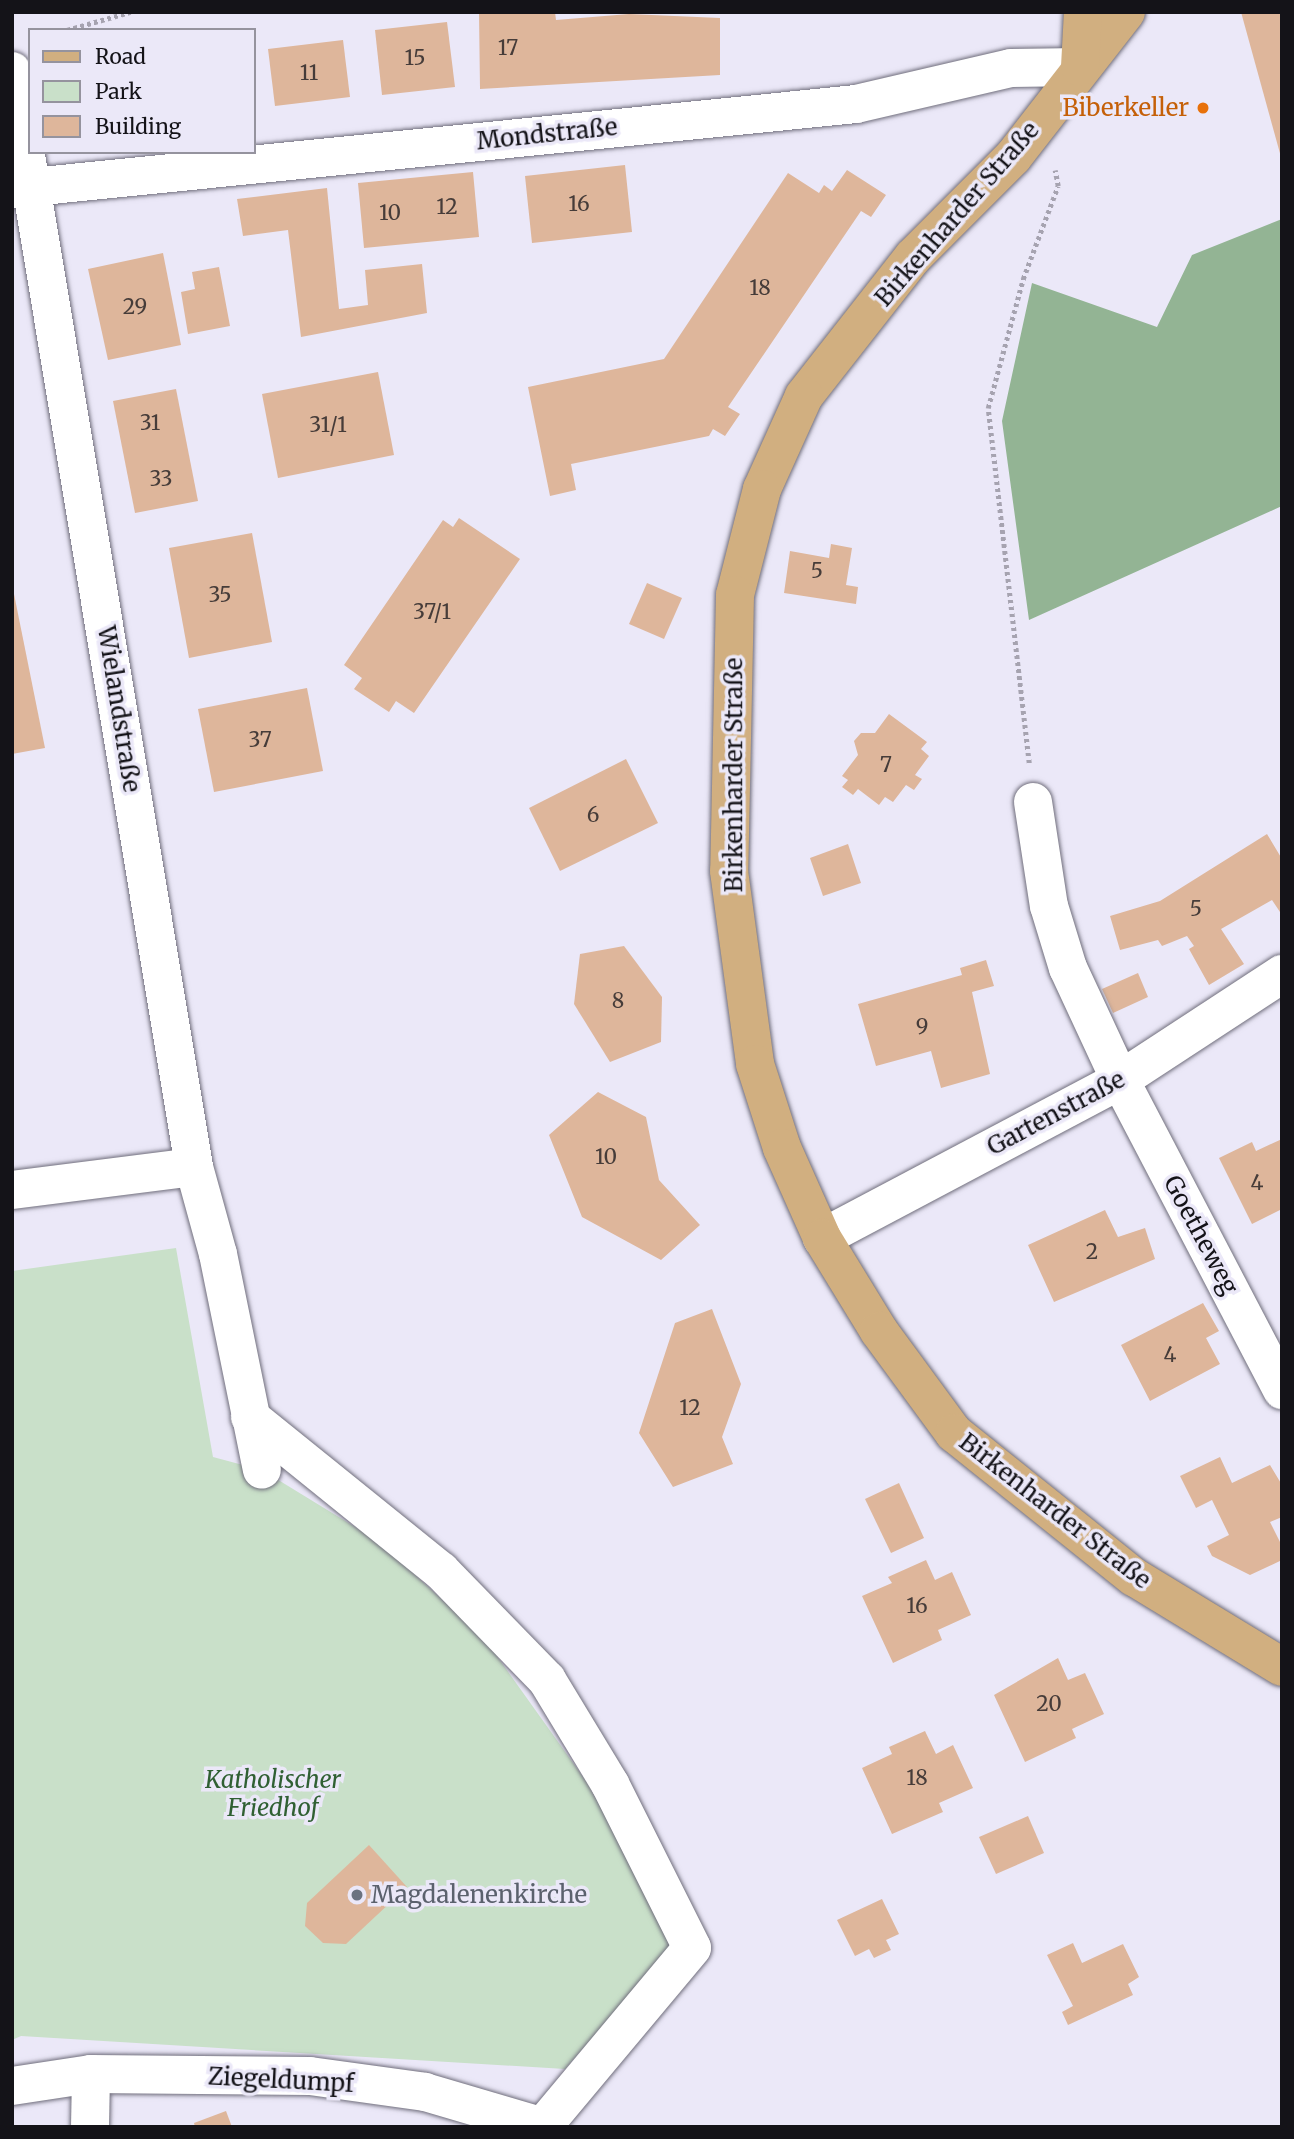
<!DOCTYPE html>
<html>
<head>
<meta charset="utf-8">
<style>
  body { margin:0 }
  #map { position:relative; width:1294px; height:2139px; overflow:hidden; background:#ebe8f8; font-family:Merriweather,serif }
  div>[style] { position:absolute }
  [style*='--x'] { left:calc(var(--x)*1px); top:calc(var(--y)*1px); width:calc(var(--w)*1px); rotate:calc(var(--a)*1deg) }
  .green>* { inset:0; background:#c9e0c9 }
  .forest>* { inset:0; background:#93b494 }
  .building>* { inset:0; background:#deb69b }
  .path>* { height:4.5px; margin-top:-2.25px; transform-origin:0; background:repeating-linear-gradient(90deg,#a6a3b0 0 3.5px,transparent 0 7px) }
  .roads { filter:drop-shadow(0 0 2px #706e7c) drop-shadow(0 0 2px #706e7c) }
  .minor>* { height:38px; margin:-19px; padding:0 19px; transform-origin:19px; border-radius:19px; background:#fff }
  .major>* { height:38px; margin:-19px; padding:0 19px; transform-origin:19px; border-radius:19px; background:#d1af80 }
  .dots>* { width:19px; height:19px; translate:-50% -50%; box-sizing:border-box; border:4px solid #ebe8f8; border-radius:50% }
  span { translate:-50% -50%; white-space:nowrap; text-align:center; line-height:1.15; -webkit-text-stroke:7px #ebe8f8; paint-order:stroke }
  .number-label { font-size:21px; color:#463c39 }
  .number-label span { -webkit-text-stroke-width:0 }
  .food-label { font-size:24px; color:#c56008 }
  .right { translate:-100% -50%; text-align:right }
  .street-label { font-size:24px; color:#141318 }
  .park-label { font-size:24px; color:#306033; font-style:italic }
  .worship-label { font-size:24px; color:#5b616d }
  .left { translate:0 -50%; text-align:left }
  .frame { position:absolute; inset:0; border:14px solid #141318; pointer-events:none }
  .legend { position:absolute; left:28px; top:28px; width:228px; height:126px; box-sizing:border-box; background:#ebe8f8; border:2px solid #95939e; margin:0; padding:9px 12px; list-style:none; font-size:21px; color:#141318 }
  .legend li { display:flex; align-items:center; gap:14px; height:35px }
  .legend b { width:35px; border:2px solid #95939e }
</style>
</head>
<body>
<div id="map">
  <div class="green">
    <i style="clip-path:polygon(176px 1248px,213px 1457px,262px 1470px,378px 1541px,484px 1638px,586px 1781px,676px 1942px,565px 2069px,21px 2036px,12px 2040px,12px 1271px)"></i>
  </div>
  <div class="forest">
    <i style="clip-path:polygon(1282px 219px,1282px 506px,1029px 620px,1002px 421px,1032px 283px,1157px 327px,1192px 255px)"></i>
  </div>
  <div class="building">
    <i style="clip-path:polygon(479px 12px,555px 12px,556px 20px,629px 14px,720px 18px,720px 75px,480px 89px)"></i>
    <i style="clip-path:polygon(1241px 12px,1281px 12px,1282px 157px,1281px 157px)"></i>
    <i style="clip-path:polygon(447px 22px,455px 87px,382px 95px,375px 30px)"></i>
    <i style="clip-path:polygon(343px 40px,350px 97px,275px 106px,268px 49px)"></i>
    <i style="clip-path:polygon(625px 165px,632px 232px,532px 243px,525px 176px)"></i>
    <i style="clip-path:polygon(847px 170px,886px 195px,871px 217px,861px 211px,728px 407px,740px 414px,725px 436px,713px 429px,709px 436px,571px 464px,576px 490px,550px 496px,528px 387px,664px 359px,788px 173px,819px 193px,824px 185px,832px 191px)"></i>
    <i style="clip-path:polygon(473px 172px,479px 237px,364px 248px,358px 183px)"></i>
    <i style="clip-path:polygon(327px 188px,339px 309px,368px 305px,365px 270px,422px 264px,427px 313px,301px 337px,288px 230px,243px 236px,237px 199px)"></i>
    <i style="clip-path:polygon(163px 253px,181px 345px,108px 360px,88px 269px)"></i>
    <i style="clip-path:polygon(219px 267px,230px 326px,188px 334px,181px 292px,195px 289px,192px 272px)"></i>
    <i style="clip-path:polygon(378px 372px,394px 455px,278px 478px,262px 394px)"></i>
    <i style="clip-path:polygon(176px 389px,198px 501px,135px 513px,113px 401px)"></i>
    <i style="clip-path:polygon(459px 518px,520px 559px,414px 713px,396px 701px,389px 712px,354px 689px,362px 678px,344px 665px,443px 520px,453px 527px)"></i>
    <i style="clip-path:polygon(252px 533px,272px 642px,189px 658px,169px 548px)"></i>
    <i style="clip-path:polygon(831px 544px,852px 548px,846px 585px,858px 587px,856px 604px,784px 593px,790px 551px,829px 558px)"></i>
    <i style="clip-path:polygon(647px 583px,682px 598px,664px 639px,629px 624px)"></i>
    <i style="clip-path:polygon(12px 584px,45px 748px,12px 754px)"></i>
    <i style="clip-path:polygon(307px 688px,323px 771px,214px 792px,198px 709px)"></i>
    <i style="clip-path:polygon(889px 714px,927px 742px,921px 749px,929px 756px,915px 775px,922px 779px,914px 790px,906px 785px,893px 802px,885px 797px,879px 805px,858px 789px,853px 795px,842px 787px,848px 780px,842px 776px,858px 755px,854px 741px,861px 733px,875px 733px)"></i>
    <i style="clip-path:polygon(626px 759px,658px 823px,560px 871px,529px 808px)"></i>
    <i style="clip-path:polygon(1267px 834px,1282px 859px,1282px 915px,1272px 900px,1221px 929px,1244px 964px,1209px 985px,1189px 949px,1194px 946px,1187px 936px,1162px 946px,1158px 940px,1120px 950px,1110px 916px,1160px 901px)"></i>
    <i style="clip-path:polygon(848px 844px,861px 883px,823px 896px,810px 858px)"></i>
    <i style="clip-path:polygon(624px 946px,662px 997px,661px 1042px,610px 1062px,574px 1004px,580px 954px)"></i>
    <i style="clip-path:polygon(986px 960px,994px 986px,972px 992px,990px 1074px,941px 1088px,931px 1051px,876px 1066px,858px 1004px,962px 975px,960px 968px)"></i>
    <i style="clip-path:polygon(1138px 973px,1148px 997px,1113px 1013px,1102px 989px)"></i>
    <i style="clip-path:polygon(598px 1092px,646px 1117px,659px 1180px,700px 1225px,661px 1260px,582px 1217px,549px 1135px)"></i>
    <i style="clip-path:polygon(1282px 1139px,1282px 1209px,1252px 1224px,1219px 1158px,1252px 1142px,1256px 1151px)"></i>
    <i style="clip-path:polygon(1105px 1210px,1118px 1237px,1145px 1228px,1155px 1259px,1054px 1302px,1028px 1245px)"></i>
    <i style="clip-path:polygon(1203px 1303px,1219px 1331px,1206px 1338px,1220px 1364px,1150px 1401px,1121px 1345px)"></i>
    <i style="clip-path:polygon(712px 1309px,741px 1384px,722px 1437px,733px 1464px,673px 1487px,639px 1433px,675px 1323px)"></i>
    <i style="clip-path:polygon(1220px 1457px,1232px 1483px,1270px 1465px,1282px 1485px,1282px 1517px,1270px 1522px,1282px 1546px,1282px 1560px,1250px 1575px,1212px 1556px,1207px 1546px,1229px 1535px,1212px 1500px,1196px 1508px,1180px 1476px)"></i>
    <i style="clip-path:polygon(899px 1483px,924px 1538px,891px 1553px,865px 1499px)"></i>
    <i style="clip-path:polygon(926px 1560px,935px 1580px,952px 1572px,971px 1615px,938px 1630px,942px 1640px,893px 1663px,862px 1596px,892px 1583px,888px 1577px)"></i>
    <i style="clip-path:polygon(1058px 1658px,1068px 1680px,1085px 1673px,1104px 1714px,1072px 1729px,1076px 1738px,1025px 1762px,994px 1695px)"></i>
    <i style="clip-path:polygon(925px 1731px,936px 1754px,953px 1745px,973px 1788px,939px 1803px,943px 1812px,892px 1834px,862px 1768px,892px 1754px,889px 1747px)"></i>
    <i style="clip-path:polygon(1028px 1816px,1044px 1853px,996px 1874px,979px 1837px)"></i>
    <i style="clip-path:polygon(369px 1845px,407px 1887px,346px 1944px,323px 1943px,305px 1926px,307px 1903px)"></i>
    <i style="clip-path:polygon(882px 1899px,899px 1934px,886px 1940px,891px 1950px,874px 1958px,869px 1949px,855px 1956px,837px 1920px)"></i>
    <i style="clip-path:polygon(1073px 1943px,1082px 1963px,1123px 1944px,1139px 1977px,1128px 1984px,1133px 1995px,1068px 2025px,1062px 2012px,1073px 2006px,1047px 1955px)"></i>
    <i style="clip-path:polygon(226px 2111px,232px 2127px,195px 2127px,194px 2123px)"></i>
  </div>
  <div class="path">
    <i style="--x:67;--y:30;--w:66;--a:-15.9"></i>
    <i style="--x:1029;--y:763;--w:357;--a:-96.6"></i>
    <i style="--x:988;--y:408;--w:134;--a:-74.8"></i>
    <i style="--x:1023;--y:279;--w:99;--a:-69.4"></i>
    <i style="--x:1058;--y:186;--w:16;--a:-101"></i>
  </div>
  <div class="roads">
    <div class="minor">
      <i style="--x:12;--y:71;--w:1111;--a:80.57"></i>
      <i style="--x:194;--y:1167;--w:90;--a:74.6"></i>
      <i style="--x:218;--y:1254;--w:220;--a:78.5"></i>
      <i style="--x:12;--y:189;--w:848;--a:-5.75"></i>
      <i style="--x:856;--y:104;--w:159;--a:-13.1"></i>
      <i style="--x:1011;--y:68;--w:69;--a:-0.8"></i>
      <i style="--x:1033;--y:802;--w:105;--a:81.3"></i>
      <i style="--x:1049;--y:906;--w:65;--a:73"></i>
      <i style="--x:1068;--y:968;--w:123;--a:65.1"></i>
      <i style="--x:1120;--y:1080;--w:350;--a:62.4"></i>
      <i style="--x:12;--y:1190;--w:183;--a:-7.2"></i>
      <i style="--x:822;--y:1238;--w:337;--a:-27.9"></i>
      <i style="--x:1120;--y:1080;--w:194;--a:-33.2"></i>
      <i style="--x:250;--y:1417;--w:245;--a:38.9"></i>
      <i style="--x:441;--y:1571;--w:152;--a:45.8"></i>
      <i style="--x:547;--y:1680;--w:122;--a:58.8"></i>
      <i style="--x:610;--y:1784;--w:183;--a:63.4"></i>
      <i style="--x:692;--y:1948;--w:232;--a:129.9"></i>
      <i style="--x:12;--y:2086;--w:80;--a:-8.6"></i>
      <i style="--x:91;--y:2074;--w:219;--a:0.5"></i>
      <i style="--x:310;--y:2076;--w:116;--a:7.9"></i>
      <i style="--x:425;--y:2092;--w:124;--a:16.4"></i>
      <i style="--x:90;--y:2127;--w:53;--a:-88.9"></i>
    </div>
    <div class="major">
      <i style="--x:1126;--y:12;--w:184;--a:127.9"></i>
      <i style="--x:1013;--y:157;--w:141;--a:135"></i>
      <i style="--x:913;--y:257;--w:177;--a:128.1"></i>
      <i style="--x:804;--y:396;--w:102;--a:114.3"></i>
      <i style="--x:762;--y:489;--w:109;--a:104.3"></i>
      <i style="--x:735;--y:595;--w:276;--a:91.2"></i>
      <i style="--x:729;--y:871;--w:195;--a:82.3"></i>
      <i style="--x:755;--y:1064;--w:88;--a:72.2"></i>
      <i style="--x:782;--y:1148;--w:98;--a:66"></i>
      <i style="--x:822;--y:1238;--w:109;--a:58.5"></i>
      <i style="--x:879;--y:1331;--w:127;--a:53.7"></i>
      <i style="--x:954;--y:1433;--w:231;--a:38.7"></i>
      <i style="--x:1134;--y:1577;--w:173;--a:31.3"></i>
      <i style="--x:1080;--y:67;--w:55;--a:-86.9"></i>
    </div>
  </div>
  <div class="dots">
    <i style="left:1203px;top:108px;background:#e8710a"></i>
    <i style="left:357px;top:1895px;background:#6b7280"></i>
  </div>
  <div class="number-label">
    <span style="left:508px;top:48px">17</span>
    <span style="left:415px;top:58px">15</span>
    <span style="left:309px;top:73px">11</span>
    <span style="left:579px;top:204px">16</span>
    <span style="left:447px;top:207px">12</span>
    <span style="left:390px;top:213px">10</span>
    <span style="left:760px;top:288px">18</span>
    <span style="left:135px;top:307px">29</span>
    <span style="left:150px;top:423px">31</span>
    <span style="left:328px;top:425px">31/1</span>
    <span style="left:161px;top:479px">33</span>
    <span style="left:817px;top:571px">5</span>
    <span style="left:220px;top:595px">35</span>
    <span style="left:432px;top:612px">37/1</span>
    <span style="left:260px;top:740px">37</span>
    <span style="left:886px;top:765px">7</span>
    <span style="left:593px;top:815px">6</span>
    <span style="left:1196px;top:909px">5</span>
    <span style="left:618px;top:1001px">8</span>
    <span style="left:922px;top:1027px">9</span>
    <span style="left:606px;top:1157px">10</span>
    <span style="left:1257px;top:1183px">4</span>
    <span style="left:1092px;top:1252px">2</span>
    <span style="left:1170px;top:1355px">4</span>
    <span style="left:690px;top:1408px">12</span>
    <span style="left:917px;top:1606px">16</span>
    <span style="left:1049px;top:1704px">20</span>
    <span style="left:917px;top:1778px">18</span>
  </div>
  <div class="food-label">
    <span class="right" style="left:1189px;top:108px">Biberkeller</span>
  </div>
  <div class="street-label">
    <span style="left:547px;top:134px;rotate:-6deg">Mondstraße</span>
    <span style="left:957px;top:214px;rotate:-49deg">Birkenharder Straße</span>
    <span style="left:119px;top:709px;rotate:81deg">Wielandstraße</span>
    <span style="left:734px;top:775px;rotate:-90deg">Birkenharder Straße</span>
    <span style="left:1056px;top:1113px;rotate:-28deg">Gartenstraße</span>
    <span style="left:1201px;top:1235px;rotate:62deg">Goetheweg</span>
    <span style="left:1055px;top:1511px;rotate:38deg">Birkenharder Straße</span>
    <span style="left:281px;top:2080px;rotate:3deg">Ziegeldumpf</span>
  </div>
  <div class="park-label">
    <span style="left:273px;top:1794px">Katholischer<br>Friedhof</span>
  </div>
  <div class="worship-label">
    <span class="left" style="left:371px;top:1895px">Magdalenenkirche</span>
  </div>
  <div class="frame"></div>
  <ul class="legend">
  <li><b style="height:9px;background:#d1af80"></b>Road</li>
  <li><b style="height:19px;background:#c9e0c9"></b>Park</li>
  <li><b style="height:19px;background:#deb69b"></b>Building</li>
  </ul>
</div>
</body>
</html>
